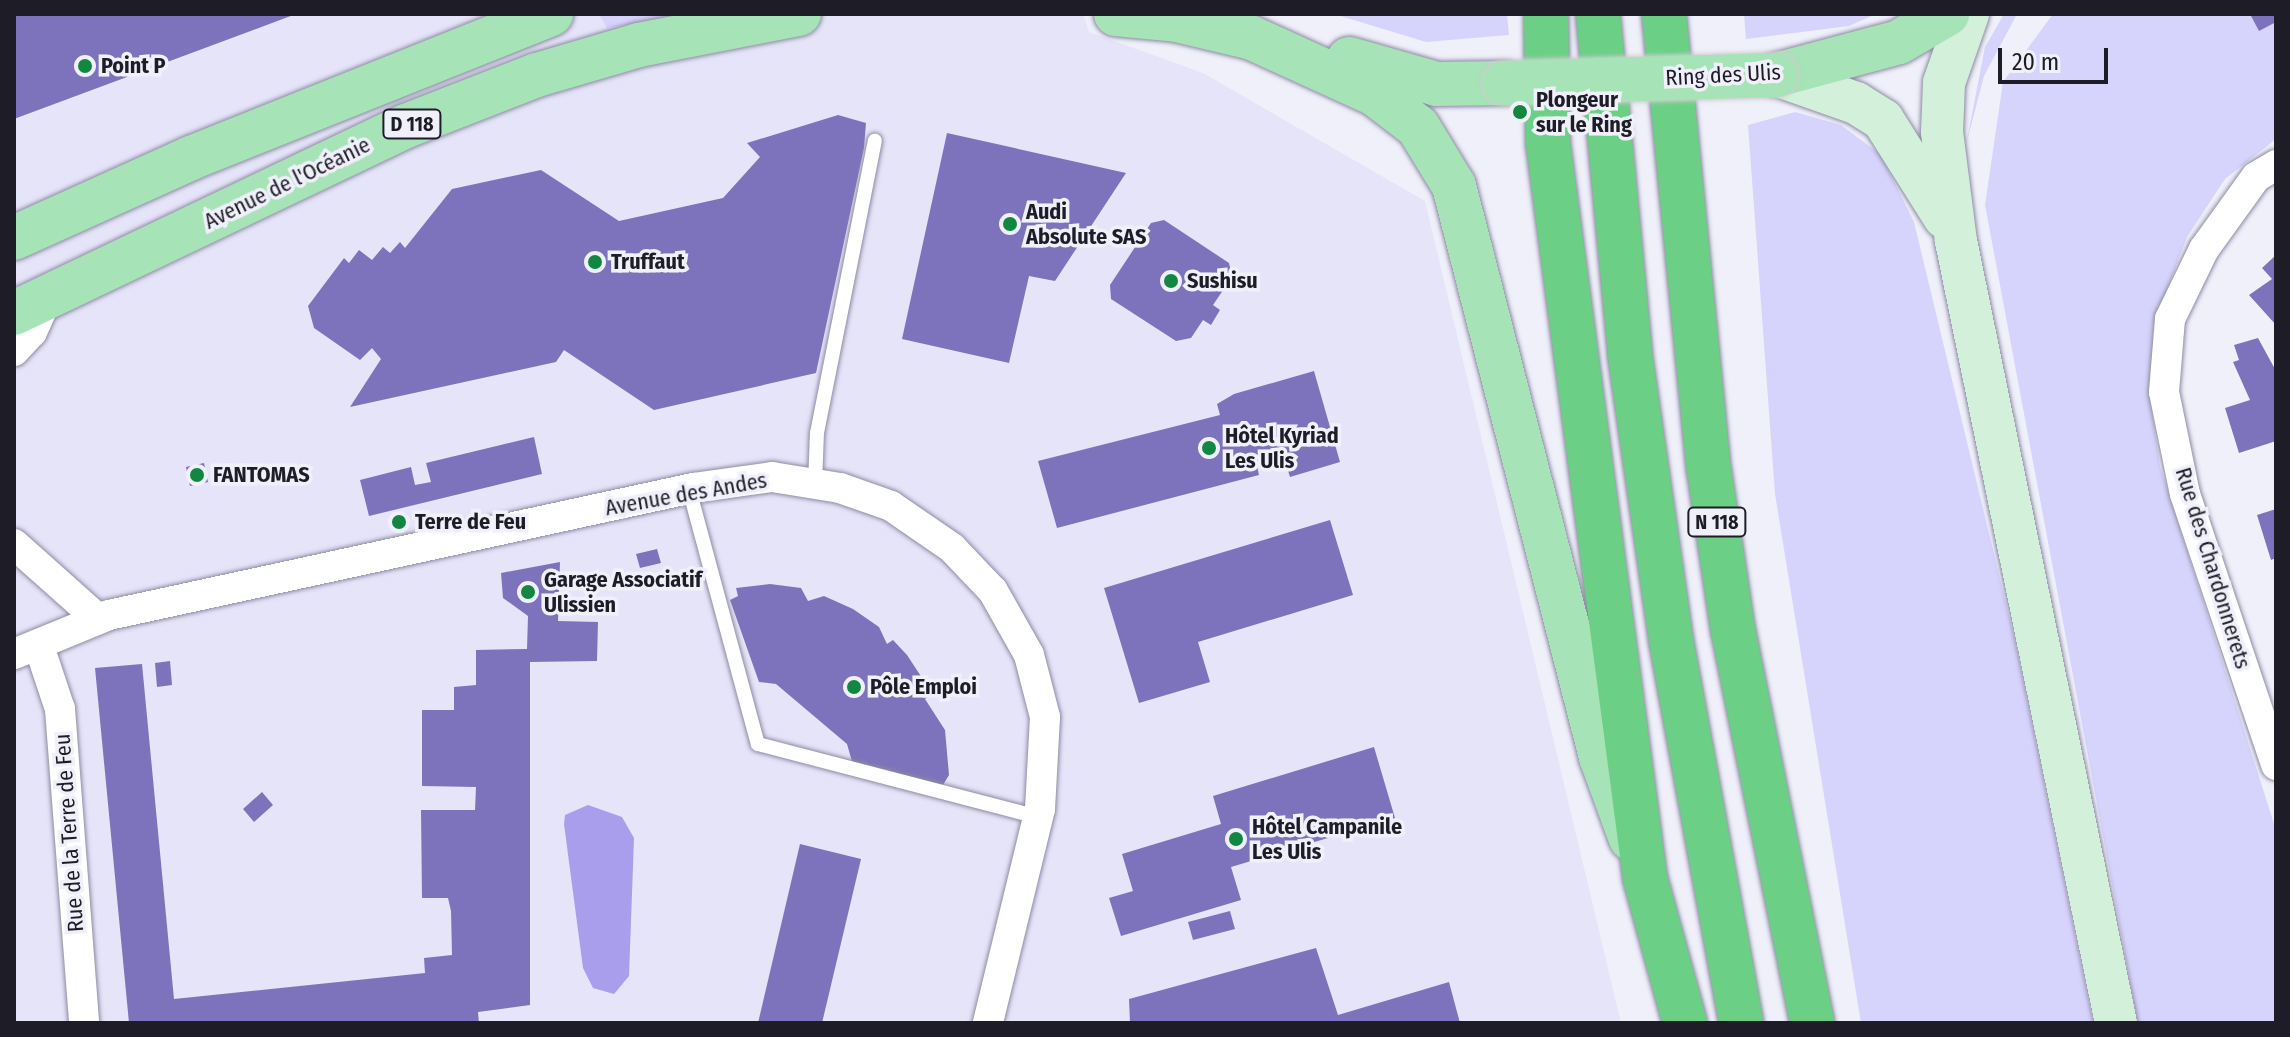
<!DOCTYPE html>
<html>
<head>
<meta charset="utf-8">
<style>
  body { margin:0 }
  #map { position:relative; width:2290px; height:1037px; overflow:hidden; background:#f0f0fb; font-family:"Fira Sans Condensed",sans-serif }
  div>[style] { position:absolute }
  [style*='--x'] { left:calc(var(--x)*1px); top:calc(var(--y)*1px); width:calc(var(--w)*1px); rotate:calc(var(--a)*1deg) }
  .built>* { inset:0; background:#e5e4f9 }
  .green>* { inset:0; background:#d6d3fc }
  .water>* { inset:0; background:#a89eeb }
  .building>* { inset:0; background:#7d73bc }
  .roads { filter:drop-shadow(0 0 2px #8d8ba4) drop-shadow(0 0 2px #8d8ba4) }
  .lane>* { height:14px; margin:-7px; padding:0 7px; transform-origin:7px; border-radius:7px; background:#fff }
  .street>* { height:30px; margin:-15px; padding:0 15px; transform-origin:15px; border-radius:15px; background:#fff }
  .secondary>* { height:42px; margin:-21px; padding:0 21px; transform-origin:21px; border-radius:21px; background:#d3f1da }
  .primary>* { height:44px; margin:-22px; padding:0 22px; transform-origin:22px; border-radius:22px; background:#a6e3b6 }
  .highway>* { height:44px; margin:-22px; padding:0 22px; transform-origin:22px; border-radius:22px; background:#6bd085 }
  .bridges { filter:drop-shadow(0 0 2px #cecdcf) drop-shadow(0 0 2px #cecdcf) }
  .primary-bridge>* { height:44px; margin:-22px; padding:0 22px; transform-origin:22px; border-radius:22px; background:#a6e3b6 }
  .dots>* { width:22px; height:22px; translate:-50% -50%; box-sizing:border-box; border:4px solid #f0f0fb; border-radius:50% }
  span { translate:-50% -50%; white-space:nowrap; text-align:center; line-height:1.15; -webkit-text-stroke:7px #f0f0fb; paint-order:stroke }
  .shield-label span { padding:2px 6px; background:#f0f0fb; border:2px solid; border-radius:6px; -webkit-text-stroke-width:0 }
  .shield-label { font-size:20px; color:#1e1d27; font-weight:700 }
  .poi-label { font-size:22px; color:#1e1d27; font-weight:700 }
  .left { translate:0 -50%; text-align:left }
  .street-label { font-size:22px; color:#1e1d27 }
  .frame { position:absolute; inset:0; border:16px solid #1e1d27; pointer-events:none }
  .scale { position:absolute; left:1998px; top:48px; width:110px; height:36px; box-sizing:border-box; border:4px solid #1e1d27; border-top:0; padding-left:10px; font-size:24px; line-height:28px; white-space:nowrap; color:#1e1d27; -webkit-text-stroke:6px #f0f0fb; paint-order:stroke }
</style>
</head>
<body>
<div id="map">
  <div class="built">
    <i style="clip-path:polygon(14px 14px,1083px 14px,1089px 32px,1203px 73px,1425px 201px,1621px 1023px,14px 1023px)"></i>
  </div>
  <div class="green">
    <i style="clip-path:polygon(599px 14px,688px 14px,607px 28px)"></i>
    <i style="clip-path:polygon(1334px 14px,1507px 14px,1509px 35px,1426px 42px)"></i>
    <i style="clip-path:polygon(1744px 14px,1876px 14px,1849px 26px,1746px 39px)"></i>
    <i style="clip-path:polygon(2004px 14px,2017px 14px,1984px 76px,1966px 145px,1985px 47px)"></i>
    <i style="clip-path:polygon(2053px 14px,2276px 14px,2276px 139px,2225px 179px,2187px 237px,2154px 324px,2151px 405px,2160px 466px,2276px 830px,2276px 1023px,2138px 1023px,1985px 205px,2003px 82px)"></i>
    <i style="clip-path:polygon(1795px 112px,1841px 125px,1881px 155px,1914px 222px,2014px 637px,2093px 1023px,1861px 1023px,1775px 494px,1748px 125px)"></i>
  </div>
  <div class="water">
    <i style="clip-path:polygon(588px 805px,622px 817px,634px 838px,629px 976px,614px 994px,593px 988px,583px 968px,564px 824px,565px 815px)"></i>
  </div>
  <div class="building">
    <i style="clip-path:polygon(14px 14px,296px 14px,14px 119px)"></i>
    <i style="clip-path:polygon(2250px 14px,2276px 14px,2276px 22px,2259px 31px)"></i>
    <i style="clip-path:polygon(838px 115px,866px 123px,864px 148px,816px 373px,654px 410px,564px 350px,556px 362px,350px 407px,381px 359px,372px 348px,360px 360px,314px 328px,308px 306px,344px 258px,349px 263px,359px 250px,372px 260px,383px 247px,390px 253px,400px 242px,405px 248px,452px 189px,541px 170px,619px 221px,723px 198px,760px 157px,747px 143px)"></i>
    <i style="clip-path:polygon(947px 133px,1126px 173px,1055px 281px,1029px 276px,1009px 363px,902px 339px)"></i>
    <i style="clip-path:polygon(1164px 220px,1229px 263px,1232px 277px,1213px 305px,1220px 310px,1211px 325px,1203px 320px,1191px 338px,1176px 341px,1111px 299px,1110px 285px,1151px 223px)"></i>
    <i style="clip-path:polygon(2276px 255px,2276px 325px,2249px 295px,2272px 279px,2262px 268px)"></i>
    <i style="clip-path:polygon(2258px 338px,2276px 371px,2276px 441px,2239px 453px,2225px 408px,2250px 400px,2233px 362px,2239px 360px,2234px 345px)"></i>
    <i style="clip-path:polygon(1314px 371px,1340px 462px,1290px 477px,1284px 458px,1257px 466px,1259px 475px,1057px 528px,1038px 461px,1220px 415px,1217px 404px,1234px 394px)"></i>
    <i style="clip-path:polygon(534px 437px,542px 474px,369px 516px,360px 480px,411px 467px,415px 485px,431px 482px,426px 463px)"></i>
    <i style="clip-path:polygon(204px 463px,208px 482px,190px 486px,186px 467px)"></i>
    <i style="clip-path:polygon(2276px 509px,2276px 558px,2271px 560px,2257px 515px)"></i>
    <i style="clip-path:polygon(1330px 520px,1353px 595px,1198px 642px,1210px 682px,1139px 703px,1104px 588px)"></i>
    <i style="clip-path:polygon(657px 549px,661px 563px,640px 568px,636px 554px)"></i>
    <i style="clip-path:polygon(560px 562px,558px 621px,598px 622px,597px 661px,530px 662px,530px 1005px,478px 1012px,479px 1023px,129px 1023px,95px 668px,142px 664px,174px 999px,425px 973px,424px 958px,452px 955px,451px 911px,448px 898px,422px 898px,421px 810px,475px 810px,476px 787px,422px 786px,422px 710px,454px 710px,454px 687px,476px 685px,476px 650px,527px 649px,528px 616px,503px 598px,501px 573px)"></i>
    <i style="clip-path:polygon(770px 584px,801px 588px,808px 601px,824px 596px,853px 609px,879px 627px,887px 644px,893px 640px,907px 655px,932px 693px,925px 699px,945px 730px,949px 775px,943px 785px,853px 765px,847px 744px,776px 684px,759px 682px,730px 600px,738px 596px,736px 588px)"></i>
    <i style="clip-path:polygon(170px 661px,172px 685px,157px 687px,155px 663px)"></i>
    <i style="clip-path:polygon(1374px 747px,1395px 818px,1231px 867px,1241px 900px,1121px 936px,1109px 898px,1133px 891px,1122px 854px,1221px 824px,1213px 796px)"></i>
    <i style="clip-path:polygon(262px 792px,273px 805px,254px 822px,243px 809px)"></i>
    <i style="clip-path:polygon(800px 844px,861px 859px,822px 1023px,758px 1023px)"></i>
    <i style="clip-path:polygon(1230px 911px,1235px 929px,1193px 940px,1188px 922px)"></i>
    <i style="clip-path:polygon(1316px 948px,1338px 1015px,1449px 982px,1460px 1023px,1130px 1023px,1129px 999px)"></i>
  </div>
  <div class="roads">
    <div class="lane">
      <i style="--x:815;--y:484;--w:51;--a:-87.8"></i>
      <i style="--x:817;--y:433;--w:298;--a:-78.8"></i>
      <i style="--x:689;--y:489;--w:264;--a:74.9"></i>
      <i style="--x:758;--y:744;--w:289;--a:14.6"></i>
    </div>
    <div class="street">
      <i style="--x:2276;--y:165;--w:23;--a:149"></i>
      <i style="--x:2256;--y:177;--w:89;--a:125.8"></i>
      <i style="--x:2204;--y:249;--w:78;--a:115.9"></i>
      <i style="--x:2170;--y:319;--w:73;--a:94.7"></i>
      <i style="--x:2164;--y:392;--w:104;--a:78.4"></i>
      <i style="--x:2185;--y:494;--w:286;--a:71.4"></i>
      <i style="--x:14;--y:351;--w:26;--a:-47"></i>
      <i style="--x:32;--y:332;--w:37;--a:-66"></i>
      <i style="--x:14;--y:544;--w:111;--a:41.7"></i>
      <i style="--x:39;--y:646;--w:66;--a:71.6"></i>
      <i style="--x:60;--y:709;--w:315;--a:85.6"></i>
      <i style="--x:14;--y:654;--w:103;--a:-22.3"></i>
      <i style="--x:109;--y:615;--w:598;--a:-12.27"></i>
      <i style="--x:693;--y:488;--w:80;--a:-7.9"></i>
      <i style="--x:772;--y:477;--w:69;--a:9.2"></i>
      <i style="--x:840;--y:488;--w:54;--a:19.4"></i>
      <i style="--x:891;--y:506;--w:74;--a:34.5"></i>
      <i style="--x:952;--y:548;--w:59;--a:46.4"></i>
      <i style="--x:993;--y:591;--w:73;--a:60.6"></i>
      <i style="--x:1029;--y:655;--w:64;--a:75.5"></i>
      <i style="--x:1045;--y:717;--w:92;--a:93.1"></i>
      <i style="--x:1040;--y:809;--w:220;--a:103.7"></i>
    </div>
    <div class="secondary">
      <i style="--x:1968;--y:14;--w:73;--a:109.2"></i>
      <i style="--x:1944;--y:83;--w:49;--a:92.3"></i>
      <i style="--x:1942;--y:132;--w:110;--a:82.7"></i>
      <i style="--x:1956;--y:241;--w:798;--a:78.44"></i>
      <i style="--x:1776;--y:75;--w:85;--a:19.3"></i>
      <i style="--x:1856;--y:103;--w:32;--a:32"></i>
      <i style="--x:1883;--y:120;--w:115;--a:57.8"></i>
    </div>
    <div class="primary">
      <i style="--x:1116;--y:14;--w:61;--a:5.6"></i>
      <i style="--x:1177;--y:20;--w:77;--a:13.5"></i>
      <i style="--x:1252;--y:38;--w:135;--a:24.5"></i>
      <i style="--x:1375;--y:94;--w:54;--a:37.5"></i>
      <i style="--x:1418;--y:127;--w:69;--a:58.6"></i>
      <i style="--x:1454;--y:186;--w:590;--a:75.56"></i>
      <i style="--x:1601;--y:757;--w:87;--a:69.9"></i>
      <i style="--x:1349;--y:59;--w:91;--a:15.9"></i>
      <i style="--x:1437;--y:84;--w:68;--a:-0.8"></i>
      <i style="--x:1776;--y:75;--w:127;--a:-15"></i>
      <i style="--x:1899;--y:42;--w:56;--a:-30.3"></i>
      <i style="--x:14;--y:238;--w:194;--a:-24.3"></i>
      <i style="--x:191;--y:158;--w:388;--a:-21.8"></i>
      <i style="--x:14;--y:313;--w:434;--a:-25.5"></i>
      <i style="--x:406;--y:126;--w:141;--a:-21.3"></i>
      <i style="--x:537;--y:75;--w:106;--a:-16.4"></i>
      <i style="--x:639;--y:45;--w:163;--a:-11"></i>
    </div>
    <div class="highway">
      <i style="--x:1546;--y:14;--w:129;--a:89.1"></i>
      <i style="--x:1548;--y:143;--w:741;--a:82.48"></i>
      <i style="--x:1645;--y:878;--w:150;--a:74.6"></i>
      <i style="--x:1598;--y:14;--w:342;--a:84.6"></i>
      <i style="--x:1630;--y:355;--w:288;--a:81.8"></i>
      <i style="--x:1671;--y:640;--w:389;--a:79.6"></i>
      <i style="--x:1664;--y:14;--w:458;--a:84.4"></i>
      <i style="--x:1709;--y:470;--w:162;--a:81.5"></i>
      <i style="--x:1733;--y:630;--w:401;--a:78.6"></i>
    </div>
  </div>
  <div class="bridges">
    <div class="primary-bridge">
      <i style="--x:1505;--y:83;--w:271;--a:-1.7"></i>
    </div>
  </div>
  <div class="dots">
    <i style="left:85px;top:66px;background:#128741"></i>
    <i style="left:1520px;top:112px;background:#128741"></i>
    <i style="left:1010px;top:224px;background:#128741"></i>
    <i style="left:595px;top:262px;background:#128741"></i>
    <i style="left:1171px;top:281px;background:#128741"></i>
    <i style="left:1209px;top:448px;background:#128741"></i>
    <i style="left:197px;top:475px;background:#128741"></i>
    <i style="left:399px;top:522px;background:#128741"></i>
    <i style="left:528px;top:592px;background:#128741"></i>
    <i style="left:854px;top:687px;background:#128741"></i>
    <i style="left:1236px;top:839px;background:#128741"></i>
  </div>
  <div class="shield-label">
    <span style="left:412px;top:124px">D 118</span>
    <span style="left:1717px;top:522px">N 118</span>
  </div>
  <div class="poi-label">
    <span class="left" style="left:101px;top:66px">Point P</span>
    <span class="left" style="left:1536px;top:112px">Plongeur<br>sur le Ring</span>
    <span class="left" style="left:1026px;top:224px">Audi<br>Absolute SAS</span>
    <span class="left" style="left:611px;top:262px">Truffaut</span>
    <span class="left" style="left:1187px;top:281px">Sushisu</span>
    <span class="left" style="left:1225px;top:448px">Hôtel Kyriad<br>Les Ulis</span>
    <span class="left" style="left:213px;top:475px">FANTOMAS</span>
    <span class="left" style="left:415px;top:522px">Terre de Feu</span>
    <span class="left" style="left:544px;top:592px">Garage Associatif<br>Ulissien</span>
    <span class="left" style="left:870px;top:687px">Pôle Emploi</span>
    <span class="left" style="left:1252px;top:839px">Hôtel Campanile<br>Les Ulis</span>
  </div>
  <div class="street-label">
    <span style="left:1723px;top:75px;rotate:-3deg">Ring des Ulis</span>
    <span style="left:287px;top:183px;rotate:-26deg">Avenue de l'Océanie</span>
    <span style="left:686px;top:494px;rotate:-10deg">Avenue des Andes</span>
    <span style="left:2213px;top:568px;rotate:73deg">Rue des Chardonnerets</span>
    <span style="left:69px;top:833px;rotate:-94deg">Rue de la Terre de Feu</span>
  </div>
  <div class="frame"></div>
  <div class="scale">20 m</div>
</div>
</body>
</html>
